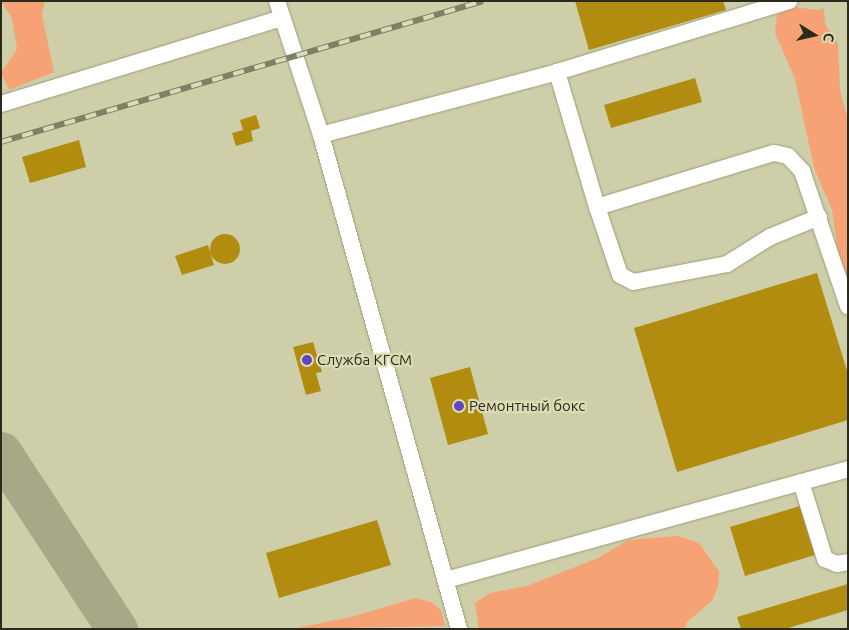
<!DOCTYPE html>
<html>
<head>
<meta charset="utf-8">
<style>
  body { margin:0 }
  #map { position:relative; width:849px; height:630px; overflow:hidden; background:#cecfa9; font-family:Ubuntu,sans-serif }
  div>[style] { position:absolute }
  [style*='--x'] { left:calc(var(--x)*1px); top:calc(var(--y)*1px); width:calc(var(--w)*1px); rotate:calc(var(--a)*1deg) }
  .green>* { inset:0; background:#f7a274 }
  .taxiway>* { height:41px; margin:-20.5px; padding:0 20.5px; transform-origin:20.5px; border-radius:20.5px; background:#a7a888 }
  .building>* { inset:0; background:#b18c0e }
  .round { border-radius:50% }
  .roads { filter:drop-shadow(0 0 1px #9c9d79) drop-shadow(0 0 1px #9c9d79) }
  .minor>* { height:16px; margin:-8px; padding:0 8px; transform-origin:8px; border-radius:8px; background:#fff }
  .rail>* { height:5.5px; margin-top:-2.75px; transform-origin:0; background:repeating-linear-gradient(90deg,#dbdcb6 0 11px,#808066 0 22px); box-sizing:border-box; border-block:1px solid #808066 }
  .dots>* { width:14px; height:14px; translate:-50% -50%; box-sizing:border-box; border:2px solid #dbdcb6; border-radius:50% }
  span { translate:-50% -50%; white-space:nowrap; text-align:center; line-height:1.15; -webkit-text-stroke:4.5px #dbdcb6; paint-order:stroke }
  .poi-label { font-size:15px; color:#2b2b1d }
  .left { translate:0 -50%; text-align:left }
  .frame { position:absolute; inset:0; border:2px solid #2b2b1d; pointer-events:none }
  .north { position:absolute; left:789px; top:10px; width:50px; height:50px; -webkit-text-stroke:4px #dbdcb6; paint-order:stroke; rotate:100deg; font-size:14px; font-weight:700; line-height:20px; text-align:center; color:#2b2b1d }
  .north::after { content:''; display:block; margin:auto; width:18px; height:22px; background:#2b2b1d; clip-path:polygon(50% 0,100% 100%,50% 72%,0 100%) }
</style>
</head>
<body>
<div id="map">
  <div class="green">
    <i style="clip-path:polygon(1px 1px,45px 1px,42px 15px,54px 72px,9px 90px,1px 73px,17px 49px,12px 18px)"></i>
    <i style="clip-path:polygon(793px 7px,818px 10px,824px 8px,825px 24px,838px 44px,840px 90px,848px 120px,848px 283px,840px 266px,832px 210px,814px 168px,795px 79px,775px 33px,777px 15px)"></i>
    <i style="clip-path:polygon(678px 536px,699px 543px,719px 571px,718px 586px,712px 601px,687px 622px,685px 629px,479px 629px,475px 603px,490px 593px,527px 586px,598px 558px,628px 540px)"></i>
    <i style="clip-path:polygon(415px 598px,431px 602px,441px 610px,445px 626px,292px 629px,351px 617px)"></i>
  </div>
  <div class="taxiway">
    <i style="--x:1;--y:452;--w:212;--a:56.8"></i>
  </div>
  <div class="building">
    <i style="clip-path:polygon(575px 1px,723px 1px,726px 10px,589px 50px)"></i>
    <i style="clip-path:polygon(695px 78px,702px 102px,611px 128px,604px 105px)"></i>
    <i style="clip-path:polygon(256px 115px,260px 128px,251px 131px,253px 141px,236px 146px,232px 133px,243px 130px,240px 120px)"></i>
    <i style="clip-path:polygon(79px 140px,86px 167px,30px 183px,22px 157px)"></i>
    <i class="round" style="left:210px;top:234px;width:30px;height:30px"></i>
    <i style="clip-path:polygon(208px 245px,214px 265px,182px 275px,175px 256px)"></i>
    <i style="clip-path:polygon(817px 273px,848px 374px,848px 420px,677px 472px,634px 328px)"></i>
    <i style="clip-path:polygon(313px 342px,322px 372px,316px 373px,321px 391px,306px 395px,293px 347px)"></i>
    <i style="clip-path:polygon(470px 367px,488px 434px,448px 445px,430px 378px)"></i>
    <i style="clip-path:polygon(800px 506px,815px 555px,745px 576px,730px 527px)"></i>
    <i style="clip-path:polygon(377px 520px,391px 565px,279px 598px,266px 553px)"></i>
    <i style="clip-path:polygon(848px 584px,848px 610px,785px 629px,741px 629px,737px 617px)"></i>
  </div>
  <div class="roads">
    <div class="minor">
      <i style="--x:277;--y:1;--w:141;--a:71.8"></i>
      <i style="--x:321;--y:135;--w:513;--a:74.39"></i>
      <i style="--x:557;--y:72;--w:141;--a:73.5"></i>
      <i style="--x:597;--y:207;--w:185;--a:-17"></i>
      <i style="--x:774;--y:153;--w:14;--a:12"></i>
      <i style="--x:788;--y:156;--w:21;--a:47"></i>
      <i style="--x:802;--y:171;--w:143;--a:71.2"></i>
      <i style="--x:1;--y:104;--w:294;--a:-17"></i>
      <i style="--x:321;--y:135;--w:244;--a:-14.9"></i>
      <i style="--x:557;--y:72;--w:243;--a:-17"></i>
      <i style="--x:597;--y:207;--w:72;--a:71.3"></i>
      <i style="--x:620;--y:275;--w:15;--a:28"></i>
      <i style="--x:633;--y:282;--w:96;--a:-10.8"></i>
      <i style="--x:727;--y:264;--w:51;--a:-32.1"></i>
      <i style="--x:770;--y:237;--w:53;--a:-22.2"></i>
      <i style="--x:801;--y:482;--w:81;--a:72.7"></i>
      <i style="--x:825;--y:559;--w:13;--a:23"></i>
      <i style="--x:837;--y:564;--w:11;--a:-10"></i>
      <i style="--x:446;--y:580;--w:417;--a:-15.4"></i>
    </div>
  </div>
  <div class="rail">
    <i style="--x:1;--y:142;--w:502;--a:-16.31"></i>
  </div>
  <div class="dots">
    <i style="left:307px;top:360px;background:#6245be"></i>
    <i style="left:459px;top:406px;background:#6245be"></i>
  </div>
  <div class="poi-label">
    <span class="left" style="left:317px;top:360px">Служба КГСМ</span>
    <span class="left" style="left:469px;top:406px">Ремонтный бокс</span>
  </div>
  <div class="frame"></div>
  <div class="north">С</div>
</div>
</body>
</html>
